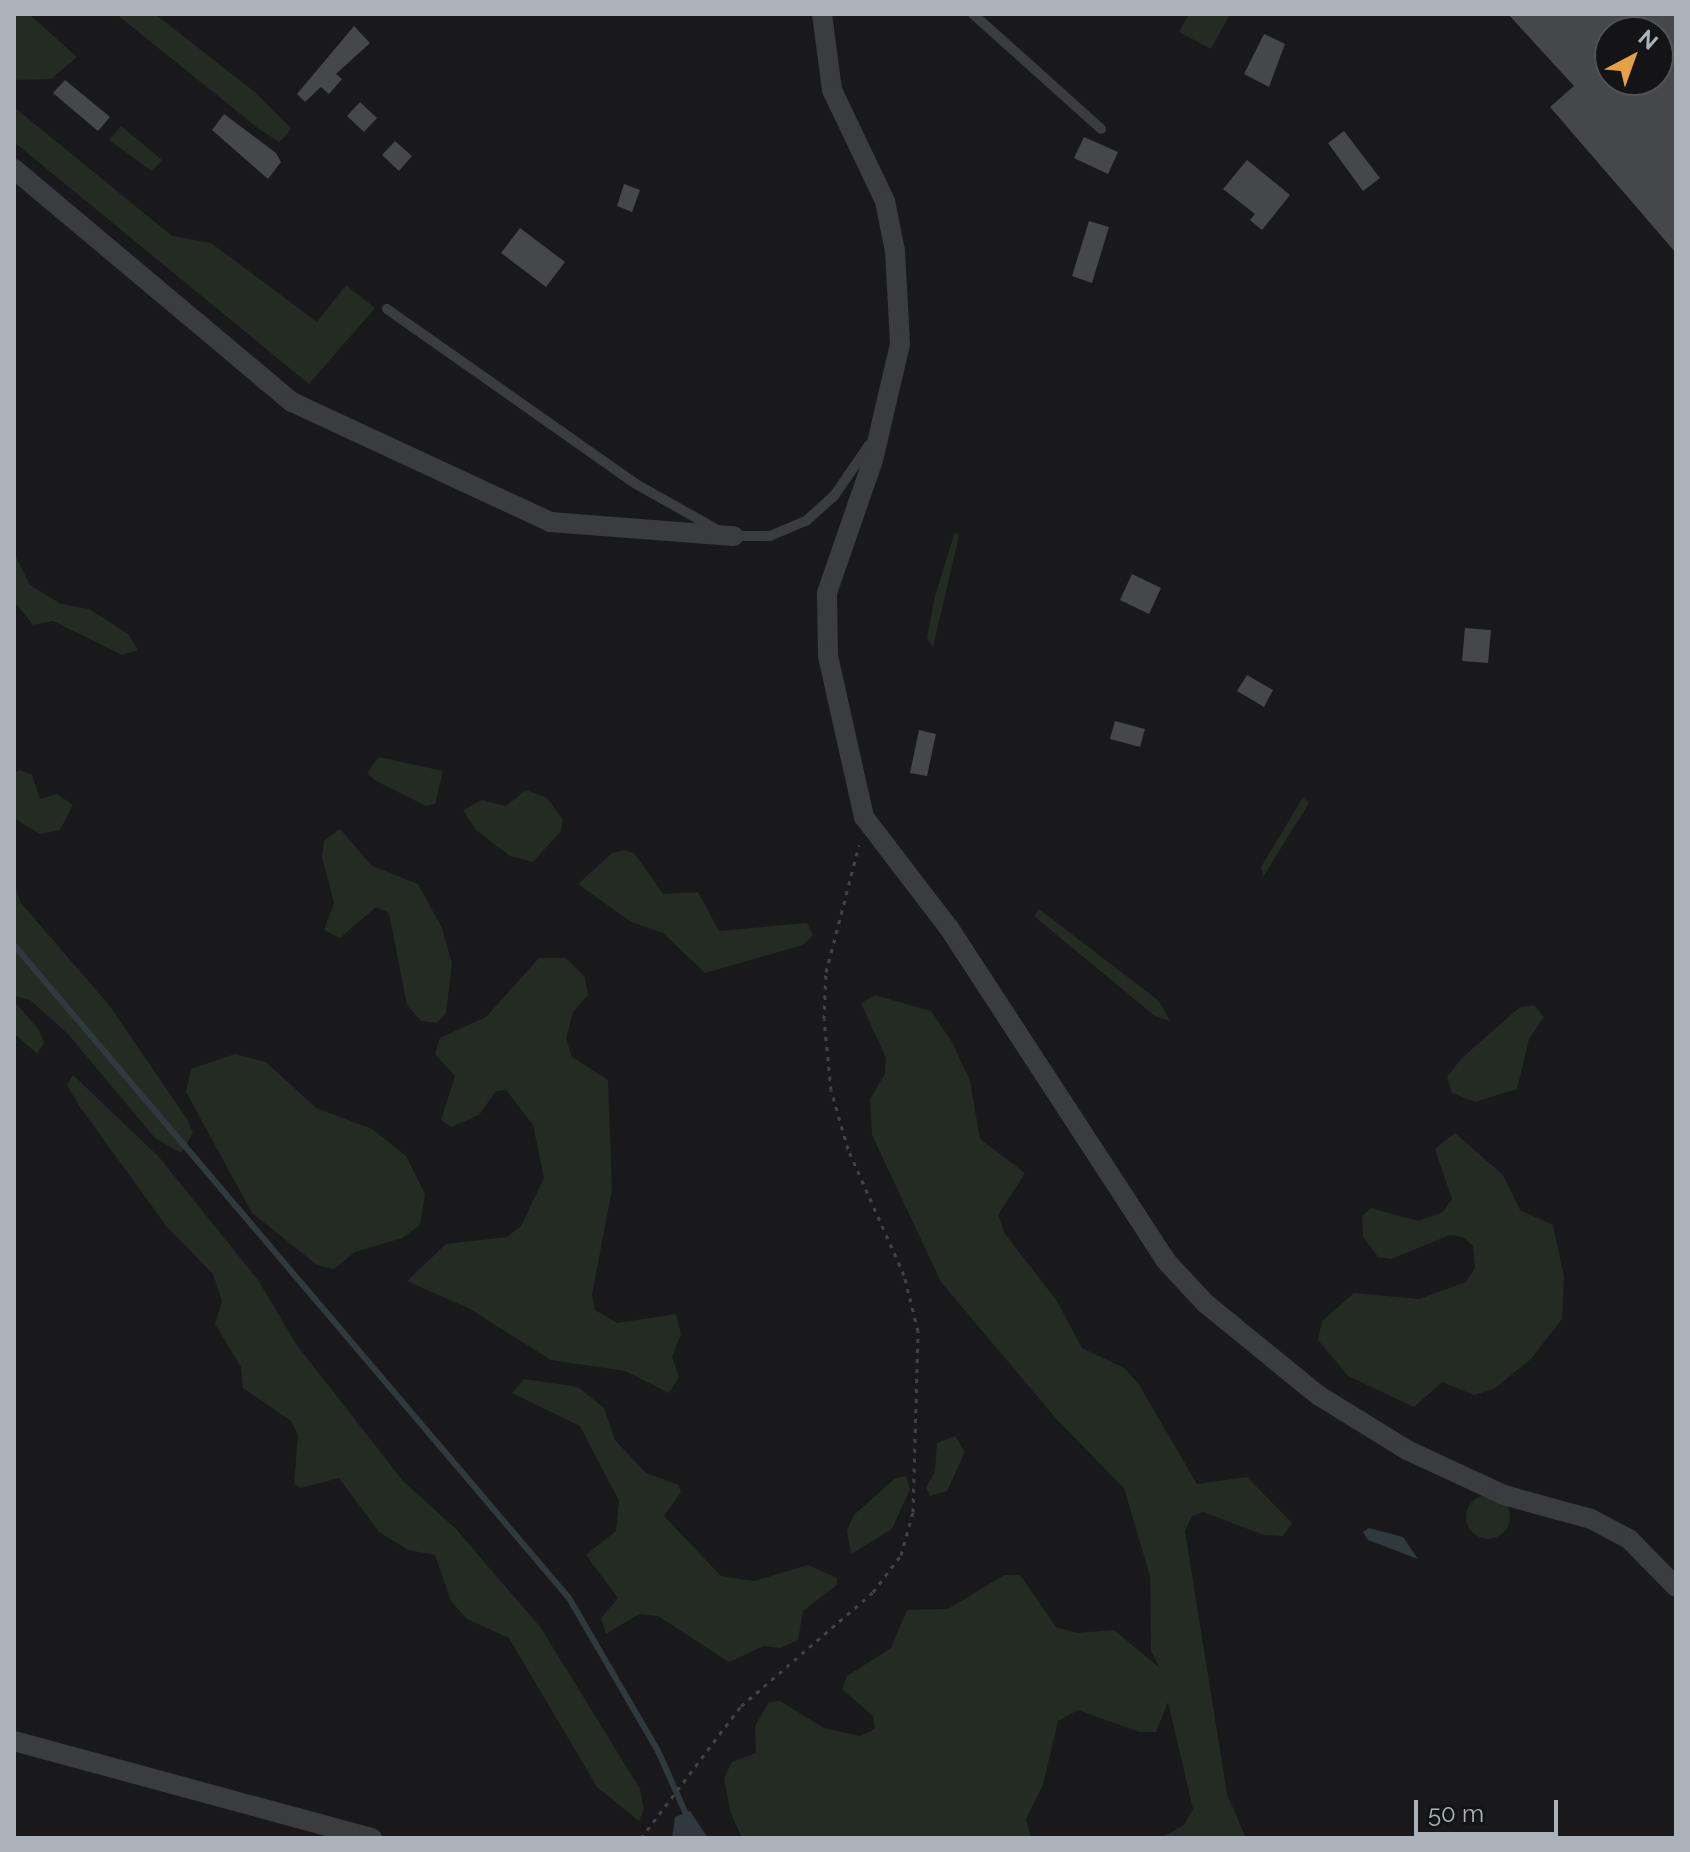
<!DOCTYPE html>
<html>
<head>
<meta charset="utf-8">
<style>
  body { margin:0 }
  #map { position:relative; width:1690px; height:1852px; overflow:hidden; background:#19191b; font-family:Raleway,sans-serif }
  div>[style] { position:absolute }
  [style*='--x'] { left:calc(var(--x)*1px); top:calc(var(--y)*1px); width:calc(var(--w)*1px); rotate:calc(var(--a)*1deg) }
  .green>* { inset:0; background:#232b23 }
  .round { border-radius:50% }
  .water>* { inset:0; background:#30393e }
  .stream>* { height:6px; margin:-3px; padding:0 3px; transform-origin:3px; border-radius:3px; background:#30393e }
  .building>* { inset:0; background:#46474b }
  .path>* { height:3px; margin-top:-1.5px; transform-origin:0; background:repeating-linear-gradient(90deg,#404347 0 4px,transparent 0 10px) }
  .service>* { height:10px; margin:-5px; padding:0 5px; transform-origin:5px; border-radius:5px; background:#3a3c40 }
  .minor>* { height:20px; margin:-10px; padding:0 10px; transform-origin:10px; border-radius:10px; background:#3a3c40 }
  span { translate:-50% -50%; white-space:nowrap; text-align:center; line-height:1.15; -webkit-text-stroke:7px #141416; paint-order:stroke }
  .frame { position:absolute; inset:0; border:16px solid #acb2ba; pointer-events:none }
  .north { position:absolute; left:1594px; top:16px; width:80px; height:80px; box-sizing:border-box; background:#141416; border:2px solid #515358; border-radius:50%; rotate:41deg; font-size:22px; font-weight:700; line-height:32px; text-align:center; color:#acb2ba }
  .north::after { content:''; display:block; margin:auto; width:28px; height:36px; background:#e5a147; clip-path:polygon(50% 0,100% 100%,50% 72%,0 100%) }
  .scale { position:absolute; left:1414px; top:1800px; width:144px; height:36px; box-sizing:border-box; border:4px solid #acb2ba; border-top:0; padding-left:10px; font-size:24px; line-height:28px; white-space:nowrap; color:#acb2ba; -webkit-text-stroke:6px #141416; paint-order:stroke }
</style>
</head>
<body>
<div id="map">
  <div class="green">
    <i style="clip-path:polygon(14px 14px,29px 14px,77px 57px,51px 79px,14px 80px)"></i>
    <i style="clip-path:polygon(116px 14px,155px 14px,256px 93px,291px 128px,287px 135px,279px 142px,259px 129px)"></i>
    <i style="clip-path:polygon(1189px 14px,1230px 14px,1211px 49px,1179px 32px)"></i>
    <i style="clip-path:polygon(14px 107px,172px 236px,211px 243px,317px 322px,346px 285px,375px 308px,309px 384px,14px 142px)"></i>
    <i style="clip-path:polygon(121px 126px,162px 160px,152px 171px,109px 140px)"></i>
    <i style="clip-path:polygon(955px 532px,959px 536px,933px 647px,927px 638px,935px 596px)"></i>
    <i style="clip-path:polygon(14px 553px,30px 585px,61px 604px,89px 609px,128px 634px,138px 650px,122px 655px,53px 621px,33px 625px,14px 601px)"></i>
    <i style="clip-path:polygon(379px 757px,443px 771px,435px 804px,426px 806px,376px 781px,367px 773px)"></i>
    <i style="clip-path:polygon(20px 770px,32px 775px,40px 799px,57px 794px,73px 805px,60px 830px,40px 834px,14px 818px,14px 773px)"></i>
    <i style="clip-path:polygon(526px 790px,547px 798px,563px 820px,561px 831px,533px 862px,510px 856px,476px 830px,463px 810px,482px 800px,506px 806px)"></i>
    <i style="clip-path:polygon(1303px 797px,1309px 803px,1263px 877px,1261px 867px)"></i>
    <i style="clip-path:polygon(340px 829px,372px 866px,418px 884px,442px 928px,452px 964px,446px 1013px,437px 1023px,421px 1021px,407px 1005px,389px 913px,376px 907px,340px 938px,324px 930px,334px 903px,322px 857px,324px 841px)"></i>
    <i style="clip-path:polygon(624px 850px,635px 854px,663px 894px,698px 892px,719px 931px,807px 923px,813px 935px,803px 945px,705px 973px,663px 933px,631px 922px,578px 884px,611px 854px)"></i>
    <i style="clip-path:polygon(14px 884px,21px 903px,109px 1005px,187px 1119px,193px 1133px,181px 1153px,155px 1138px,68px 1034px,30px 1000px,14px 996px)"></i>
    <i style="clip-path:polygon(1039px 909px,1159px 1001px,1170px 1021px,1155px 1016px,1053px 932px,1034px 916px)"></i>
    <i style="clip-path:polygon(539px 958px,566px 958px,585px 977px,588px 995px,573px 1012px,566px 1039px,572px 1057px,608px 1080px,612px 1189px,592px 1295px,595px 1310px,617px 1323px,676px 1314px,681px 1334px,672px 1357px,679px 1377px,669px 1393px,625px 1371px,551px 1360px,470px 1309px,407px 1281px,446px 1244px,507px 1237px,521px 1226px,544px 1178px,533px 1125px,506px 1090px,496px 1091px,479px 1115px,451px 1127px,441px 1120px,455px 1076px,435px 1054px,440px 1038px,486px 1017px)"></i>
    <i style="clip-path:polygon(875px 995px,931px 1011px,952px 1042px,970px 1081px,980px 1139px,1025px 1173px,998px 1215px,1005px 1234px,1057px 1301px,1082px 1348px,1124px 1368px,1138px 1383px,1197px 1484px,1247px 1477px,1292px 1523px,1283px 1536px,1264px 1535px,1203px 1512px,1192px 1516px,1185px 1531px,1227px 1794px,1246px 1838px,1160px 1838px,1183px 1826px,1193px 1809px,1168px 1702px,1156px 1732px,1139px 1732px,1078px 1710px,1058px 1721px,1043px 1785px,1026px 1819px,1031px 1838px,742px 1838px,730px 1811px,724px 1778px,732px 1762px,756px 1753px,755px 1726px,769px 1702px,780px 1701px,824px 1728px,860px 1736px,875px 1729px,873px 1716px,842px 1689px,847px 1676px,891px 1648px,907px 1610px,948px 1609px,1004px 1575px,1020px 1575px,1056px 1627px,1077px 1633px,1114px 1630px,1160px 1668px,1151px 1651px,1150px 1576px,1124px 1488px,1058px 1421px,941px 1282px,872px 1135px,870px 1099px,885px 1074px,886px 1058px,861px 1003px)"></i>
    <i style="clip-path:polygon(14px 1001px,39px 1030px,44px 1043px,37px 1054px,14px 1033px)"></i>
    <i style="clip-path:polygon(1534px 1005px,1544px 1017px,1529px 1039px,1517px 1089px,1475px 1102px,1452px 1093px,1447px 1077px,1462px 1058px,1520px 1007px)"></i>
    <i style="clip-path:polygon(235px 1054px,266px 1062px,316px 1108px,372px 1129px,406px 1156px,425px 1194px,420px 1225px,402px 1238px,355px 1252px,334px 1269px,317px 1265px,252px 1213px,186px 1092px,191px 1069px)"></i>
    <i style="clip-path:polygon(73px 1075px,159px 1157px,258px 1280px,296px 1344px,403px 1481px,456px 1529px,541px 1628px,640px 1789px,644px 1809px,639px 1821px,597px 1787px,509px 1638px,467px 1619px,451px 1601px,435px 1555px,408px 1550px,379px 1532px,339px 1478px,301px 1488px,294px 1484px,298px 1435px,291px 1421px,243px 1388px,241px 1367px,215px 1324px,222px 1301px,213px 1274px,167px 1227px,80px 1107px,67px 1085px)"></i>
    <i style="clip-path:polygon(1455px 1133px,1503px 1175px,1520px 1210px,1553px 1225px,1564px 1277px,1562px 1319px,1531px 1359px,1494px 1389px,1474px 1395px,1442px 1382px,1414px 1407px,1348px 1376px,1318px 1340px,1322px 1321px,1354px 1293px,1419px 1299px,1466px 1282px,1475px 1268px,1473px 1246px,1463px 1237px,1450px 1235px,1391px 1259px,1378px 1257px,1363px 1237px,1362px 1216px,1371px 1208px,1418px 1221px,1443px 1212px,1452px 1199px,1435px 1149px)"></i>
    <i style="clip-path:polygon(524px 1379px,578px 1387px,604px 1408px,615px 1440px,646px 1473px,679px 1485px,681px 1492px,664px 1516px,721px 1576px,754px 1581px,808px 1565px,837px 1578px,837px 1585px,803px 1611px,798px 1640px,780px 1648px,764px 1646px,729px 1662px,658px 1616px,639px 1614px,606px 1634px,601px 1618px,618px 1598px,586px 1555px,616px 1531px,619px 1501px,580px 1426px,512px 1393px)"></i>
    <i style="clip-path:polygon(955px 1436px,965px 1452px,947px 1491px,930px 1496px,926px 1488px,935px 1471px,937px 1443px)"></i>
    <i style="clip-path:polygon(906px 1476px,910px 1489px,892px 1529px,851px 1554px,847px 1530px,854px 1515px,894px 1479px)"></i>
    <i class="round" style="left:1466px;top:1495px;width:44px;height:44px"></i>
  </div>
  <div class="water">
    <i style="clip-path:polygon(1369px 1528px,1403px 1537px,1418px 1559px,1368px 1540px,1363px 1532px)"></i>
    <i style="clip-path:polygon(690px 1811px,708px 1838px,672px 1838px,675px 1817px)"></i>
  </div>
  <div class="stream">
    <i style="--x:14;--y:945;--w:857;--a:49.64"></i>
    <i style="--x:569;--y:1598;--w:177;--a:59.8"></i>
    <i style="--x:658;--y:1751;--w:71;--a:66"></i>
  </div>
  <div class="building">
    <i style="clip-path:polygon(evenodd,1508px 14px,1676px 14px,1676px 253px,1550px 107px,1574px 86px,1508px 14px,1610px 32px,1658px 32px,1658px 80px,1610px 80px,1610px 32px)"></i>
    <i style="clip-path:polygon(354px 26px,370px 43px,336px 74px,342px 79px,329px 94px,321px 87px,305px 102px,297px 94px)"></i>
    <i style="clip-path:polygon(1264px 34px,1285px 44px,1269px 87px,1244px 74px)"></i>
    <i style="clip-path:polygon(65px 80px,110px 117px,98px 131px,53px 93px)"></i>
    <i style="clip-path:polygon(360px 102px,377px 118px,364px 132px,347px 116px)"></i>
    <i style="clip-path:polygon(224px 114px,276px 153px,281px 162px,268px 179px,212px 130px)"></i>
    <i style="clip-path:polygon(1344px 131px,1380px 178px,1363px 191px,1328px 143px)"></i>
    <i style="clip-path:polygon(1084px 137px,1118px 152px,1108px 174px,1074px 158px)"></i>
    <i style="clip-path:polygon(395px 141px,412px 156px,399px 171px,382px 155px)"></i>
    <i style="clip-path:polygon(1247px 160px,1290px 195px,1262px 230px,1250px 220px,1255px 214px,1223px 189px)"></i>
    <i style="clip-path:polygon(624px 184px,640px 190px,632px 212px,617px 206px)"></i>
    <i style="clip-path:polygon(1089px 221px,1109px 227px,1092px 283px,1072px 276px)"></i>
    <i style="clip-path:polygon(520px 228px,565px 262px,546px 287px,501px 253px)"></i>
    <i style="clip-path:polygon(1132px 574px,1161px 588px,1149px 614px,1120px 600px)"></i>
    <i style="clip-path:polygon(1465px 628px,1491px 630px,1488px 663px,1462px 661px)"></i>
    <i style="clip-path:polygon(1247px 675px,1273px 690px,1264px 707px,1237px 691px)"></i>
    <i style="clip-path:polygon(1115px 721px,1145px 729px,1140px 747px,1110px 739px)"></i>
    <i style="clip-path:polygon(919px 730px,936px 734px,927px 776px,910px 773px)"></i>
  </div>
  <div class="path">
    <i style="--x:641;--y:1838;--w:166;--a:-52.9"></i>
    <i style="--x:741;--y:1706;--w:174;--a:-40.8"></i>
    <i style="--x:873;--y:1592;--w:46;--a:-52.9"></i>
    <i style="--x:901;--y:1555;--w:45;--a:-74.4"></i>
    <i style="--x:913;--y:1512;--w:181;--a:-88.4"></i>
    <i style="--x:918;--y:1331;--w:58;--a:-104"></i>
    <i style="--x:904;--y:1275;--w:138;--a:-114"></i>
    <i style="--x:848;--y:1149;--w:61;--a:-106.1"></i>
    <i style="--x:831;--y:1090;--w:71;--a:-95.6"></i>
    <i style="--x:824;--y:1019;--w:47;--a:-87.6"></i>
    <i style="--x:826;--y:972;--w:131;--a:-75.4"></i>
  </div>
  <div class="service">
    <i style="--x:973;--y:14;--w:172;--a:41.9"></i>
    <i style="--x:387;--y:309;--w:304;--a:35.1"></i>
    <i style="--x:636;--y:484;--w:90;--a:29.4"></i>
    <i style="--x:733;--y:536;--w:37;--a:0"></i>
    <i style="--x:770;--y:536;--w:39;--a:-23"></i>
    <i style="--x:806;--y:521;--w:38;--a:-42"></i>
    <i style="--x:834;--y:496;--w:62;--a:-55.5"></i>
  </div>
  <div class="minor">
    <i style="--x:822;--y:14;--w:77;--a:82.5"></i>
    <i style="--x:832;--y:90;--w:123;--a:64.5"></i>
    <i style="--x:885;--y:201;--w:51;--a:78.7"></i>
    <i style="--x:895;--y:251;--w:93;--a:86.9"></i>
    <i style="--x:900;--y:344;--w:119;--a:103.1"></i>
    <i style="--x:873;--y:460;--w:141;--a:109.1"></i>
    <i style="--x:827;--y:593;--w:63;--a:89.1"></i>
    <i style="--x:828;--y:656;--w:165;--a:77.4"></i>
    <i style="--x:864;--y:817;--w:140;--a:52.6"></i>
    <i style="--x:949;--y:928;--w:397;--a:56.9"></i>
    <i style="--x:1166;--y:1261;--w:57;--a:47.1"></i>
    <i style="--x:1205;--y:1303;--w:146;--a:39.2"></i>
    <i style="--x:1318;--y:1395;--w:105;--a:31.7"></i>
    <i style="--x:1407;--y:1450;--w:107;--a:24.9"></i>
    <i style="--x:1504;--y:1495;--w:90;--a:15.4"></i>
    <i style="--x:1591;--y:1519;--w:43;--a:27.8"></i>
    <i style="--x:1629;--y:1539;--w:67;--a:45.6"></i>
    <i style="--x:14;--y:169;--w:363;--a:40"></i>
    <i style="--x:292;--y:402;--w:285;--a:24.9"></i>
    <i style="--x:550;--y:522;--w:184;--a:4.4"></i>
    <i style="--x:14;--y:1741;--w:371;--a:15.2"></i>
  </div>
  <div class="frame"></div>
  <div class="north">N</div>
  <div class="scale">50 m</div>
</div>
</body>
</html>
